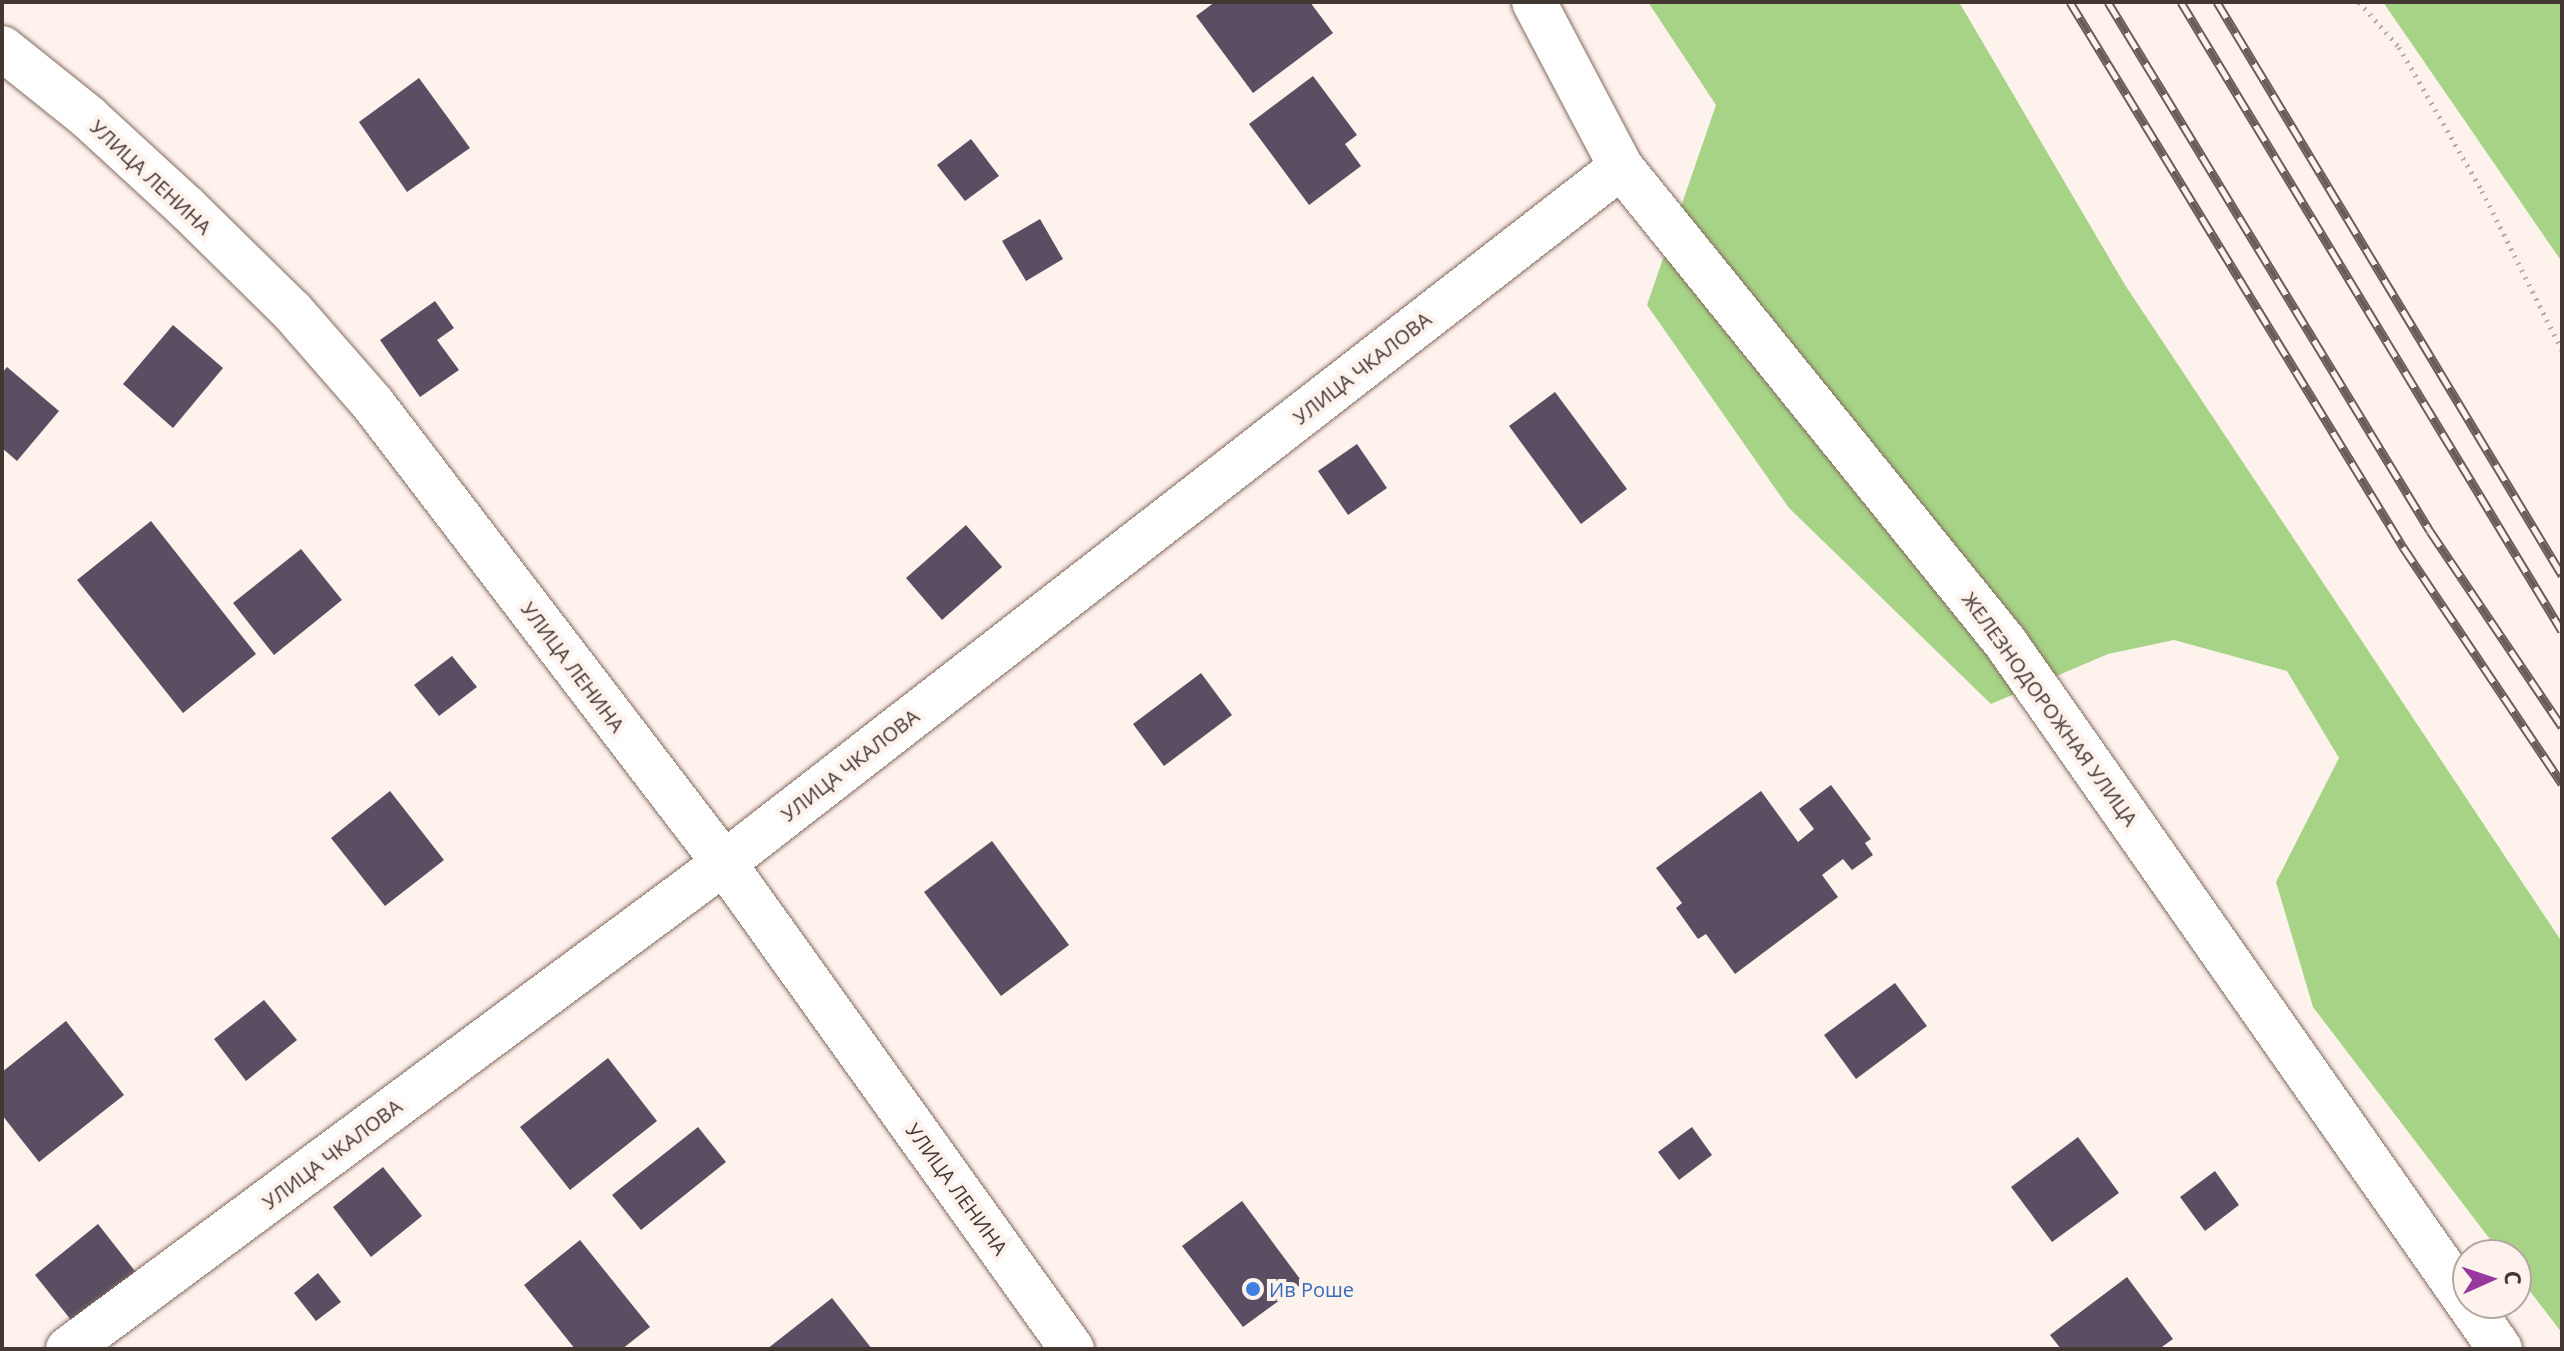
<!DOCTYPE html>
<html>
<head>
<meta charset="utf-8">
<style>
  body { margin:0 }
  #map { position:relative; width:2564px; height:1351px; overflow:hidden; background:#fef2ec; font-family:"Open Sans",sans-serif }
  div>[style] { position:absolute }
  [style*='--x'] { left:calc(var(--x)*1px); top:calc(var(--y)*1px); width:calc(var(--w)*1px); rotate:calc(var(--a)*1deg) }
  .forest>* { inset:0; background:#a7d386 }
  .building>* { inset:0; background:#5a4e63 }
  .path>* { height:5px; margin-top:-2.5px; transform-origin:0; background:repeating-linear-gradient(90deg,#b9ada7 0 2px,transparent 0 8px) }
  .roads { filter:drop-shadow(0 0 2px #846b5f) drop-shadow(0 0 2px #846b5f) }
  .street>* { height:44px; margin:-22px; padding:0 22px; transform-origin:22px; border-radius:22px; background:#fff }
  .secondary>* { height:44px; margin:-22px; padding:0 22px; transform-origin:22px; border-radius:22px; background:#fff }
  .rail>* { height:9px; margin-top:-4.5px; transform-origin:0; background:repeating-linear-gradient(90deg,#fef2ec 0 18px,#685d57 0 36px); box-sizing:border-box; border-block:2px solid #685d57 }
  .dots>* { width:22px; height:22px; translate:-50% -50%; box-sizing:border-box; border:4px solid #fef2ec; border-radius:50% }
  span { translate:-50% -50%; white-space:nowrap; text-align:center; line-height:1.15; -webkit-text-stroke:8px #fef2ec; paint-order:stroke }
  .street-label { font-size:20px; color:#423731 }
  .shop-label { font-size:20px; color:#366cbe }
  .left { translate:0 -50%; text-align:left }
  .frame { position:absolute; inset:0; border:4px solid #423731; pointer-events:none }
  .north { position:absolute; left:2452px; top:1239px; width:80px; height:80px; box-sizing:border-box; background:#fef2ec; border:2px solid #b3a7a1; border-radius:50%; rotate:87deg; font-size:22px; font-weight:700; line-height:32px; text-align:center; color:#423731 }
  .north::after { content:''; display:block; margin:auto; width:28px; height:36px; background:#99389f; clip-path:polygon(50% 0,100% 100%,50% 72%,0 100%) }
</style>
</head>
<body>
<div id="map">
  <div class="forest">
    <i style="clip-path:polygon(1648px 2px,1959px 2px,2125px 285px,2562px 942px,2562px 1333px,2516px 1273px,2516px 1255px,2502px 1255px,2313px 1007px,2276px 882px,2339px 758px,2287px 671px,2174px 640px,2108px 654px,1991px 704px,1789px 508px,1647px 305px,1716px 105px)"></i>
    <i style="clip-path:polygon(2383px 2px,2562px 2px,2562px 262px)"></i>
  </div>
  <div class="building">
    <i style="clip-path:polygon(1215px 2px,1310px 2px,1333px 33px,1253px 93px,1196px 16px)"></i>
    <i style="clip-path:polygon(1313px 76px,1357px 135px,1345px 144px,1361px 166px,1309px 205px,1249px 124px)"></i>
    <i style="clip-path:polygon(419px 78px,470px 148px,407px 192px,359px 122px)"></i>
    <i style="clip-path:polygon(971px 139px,999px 176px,965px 201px,937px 165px)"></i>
    <i style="clip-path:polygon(1040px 219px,1063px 259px,1026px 281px,1002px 241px)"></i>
    <i style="clip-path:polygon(435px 301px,454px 328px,437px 340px,459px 370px,420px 397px,380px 340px)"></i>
    <i style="clip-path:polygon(173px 325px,223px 368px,173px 428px,123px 384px)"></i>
    <i style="clip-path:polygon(7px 367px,59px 411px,17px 461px,2px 448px,2px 373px)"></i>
    <i style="clip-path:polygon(1555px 392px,1627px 489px,1581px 524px,1509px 426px)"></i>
    <i style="clip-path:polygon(1357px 444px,1387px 488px,1348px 515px,1318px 471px)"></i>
    <i style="clip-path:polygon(151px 521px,256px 654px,183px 713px,77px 580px)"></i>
    <i style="clip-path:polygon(966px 525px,1002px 567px,942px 620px,906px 578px)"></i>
    <i style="clip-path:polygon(301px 549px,342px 600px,274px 655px,233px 603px)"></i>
    <i style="clip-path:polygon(452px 656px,477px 687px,439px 716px,414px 685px)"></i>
    <i style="clip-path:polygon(1201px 673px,1232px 715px,1164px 766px,1133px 724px)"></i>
    <i style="clip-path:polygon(1831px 785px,1871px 839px,1865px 843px,1873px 855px,1852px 870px,1843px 859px,1822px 875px,1838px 897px,1735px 974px,1706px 934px,1698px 939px,1676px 908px,1682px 903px,1656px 868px,1761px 791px,1798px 842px,1814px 829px,1799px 809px)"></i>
    <i style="clip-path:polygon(390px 791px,444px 860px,385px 906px,331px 838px)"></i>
    <i style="clip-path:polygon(992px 841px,1069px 945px,1001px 996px,924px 892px)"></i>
    <i style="clip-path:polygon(1895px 983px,1927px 1026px,1856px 1079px,1824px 1035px)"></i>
    <i style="clip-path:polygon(264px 1000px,297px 1040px,246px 1081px,214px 1039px)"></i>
    <i style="clip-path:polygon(66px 1021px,124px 1095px,39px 1162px,2px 1115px,2px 1072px)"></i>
    <i style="clip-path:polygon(608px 1058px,657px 1121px,570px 1190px,520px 1127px)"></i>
    <i style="clip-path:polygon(698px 1127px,726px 1162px,641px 1230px,612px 1195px)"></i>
    <i style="clip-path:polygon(1692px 1127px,1712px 1155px,1679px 1180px,1658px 1152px)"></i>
    <i style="clip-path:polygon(2078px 1137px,2119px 1193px,2052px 1242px,2011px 1187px)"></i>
    <i style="clip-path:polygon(383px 1167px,422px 1216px,371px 1257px,333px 1207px)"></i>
    <i style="clip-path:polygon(2215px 1171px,2239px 1205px,2205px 1231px,2180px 1197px)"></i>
    <i style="clip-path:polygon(1242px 1201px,1303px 1283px,1243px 1327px,1182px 1246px)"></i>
    <i style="clip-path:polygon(98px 1224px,138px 1275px,75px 1325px,35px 1275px)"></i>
    <i style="clip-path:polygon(580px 1240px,650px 1327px,622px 1349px,575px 1349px,524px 1285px)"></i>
    <i style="clip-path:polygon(318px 1273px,341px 1302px,316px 1321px,294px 1293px)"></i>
    <i style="clip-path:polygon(2127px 1277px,2173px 1339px,2159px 1349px,2061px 1349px,2050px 1335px)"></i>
    <i style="clip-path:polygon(832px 1298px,872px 1349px,767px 1349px)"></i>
  </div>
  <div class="path">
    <i style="--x:2359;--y:2;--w:60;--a:48.4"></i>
    <i style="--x:2399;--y:47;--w:166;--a:60"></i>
    <i style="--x:2482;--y:191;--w:178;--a:63.3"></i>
  </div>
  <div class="roads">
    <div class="street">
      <i style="--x:1534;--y:2;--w:187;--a:62.2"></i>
      <i style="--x:1621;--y:167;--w:611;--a:51.05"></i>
      <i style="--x:2005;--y:642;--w:863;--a:55"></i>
      <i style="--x:68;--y:1349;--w:816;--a:-36.53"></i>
      <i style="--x:724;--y:863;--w:1135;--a:-37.81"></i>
    </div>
    <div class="secondary">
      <i style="--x:2;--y:48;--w:110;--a:38.7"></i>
      <i style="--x:88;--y:117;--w:133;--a:42.6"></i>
      <i style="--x:186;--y:207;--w:148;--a:44.5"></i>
      <i style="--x:292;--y:311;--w:123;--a:48.9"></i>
      <i style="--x:373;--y:404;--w:578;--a:52.59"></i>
      <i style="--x:724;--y:863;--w:598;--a:54.4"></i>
    </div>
  </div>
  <div class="rail">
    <i style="--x:2070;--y:2;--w:639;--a:58.57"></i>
    <i style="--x:2403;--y:547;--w:285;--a:56.1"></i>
    <i style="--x:2108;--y:2;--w:619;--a:58.67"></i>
    <i style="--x:2430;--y:531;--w:236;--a:56"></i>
    <i style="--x:2181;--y:2;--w:735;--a:58.8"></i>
    <i style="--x:2217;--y:2;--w:669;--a:58.95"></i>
  </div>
  <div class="dots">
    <i style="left:1253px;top:1289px;background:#3f7fe0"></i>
  </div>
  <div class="street-label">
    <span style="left:151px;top:177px;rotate:43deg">УЛИЦА ЛЕНИНА</span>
    <span style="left:1362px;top:368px;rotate:-38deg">УЛИЦА ЧКАЛОВА</span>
    <span style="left:573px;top:667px;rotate:53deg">УЛИЦА ЛЕНИНА</span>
    <span style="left:2050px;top:709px;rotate:54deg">ЖЕЛЕЗНОДОРОЖНАЯ УЛИЦА</span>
    <span style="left:850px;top:765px;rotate:-38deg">УЛИЦА ЧКАЛОВА</span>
    <span style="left:332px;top:1154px;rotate:-37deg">УЛИЦА ЧКАЛОВА</span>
    <span style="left:957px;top:1189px;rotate:54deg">УЛИЦА ЛЕНИНА</span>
  </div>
  <div class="shop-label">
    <span class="left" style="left:1269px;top:1289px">Ив Роше</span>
  </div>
  <div class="frame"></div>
  <div class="north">С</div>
</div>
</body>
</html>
